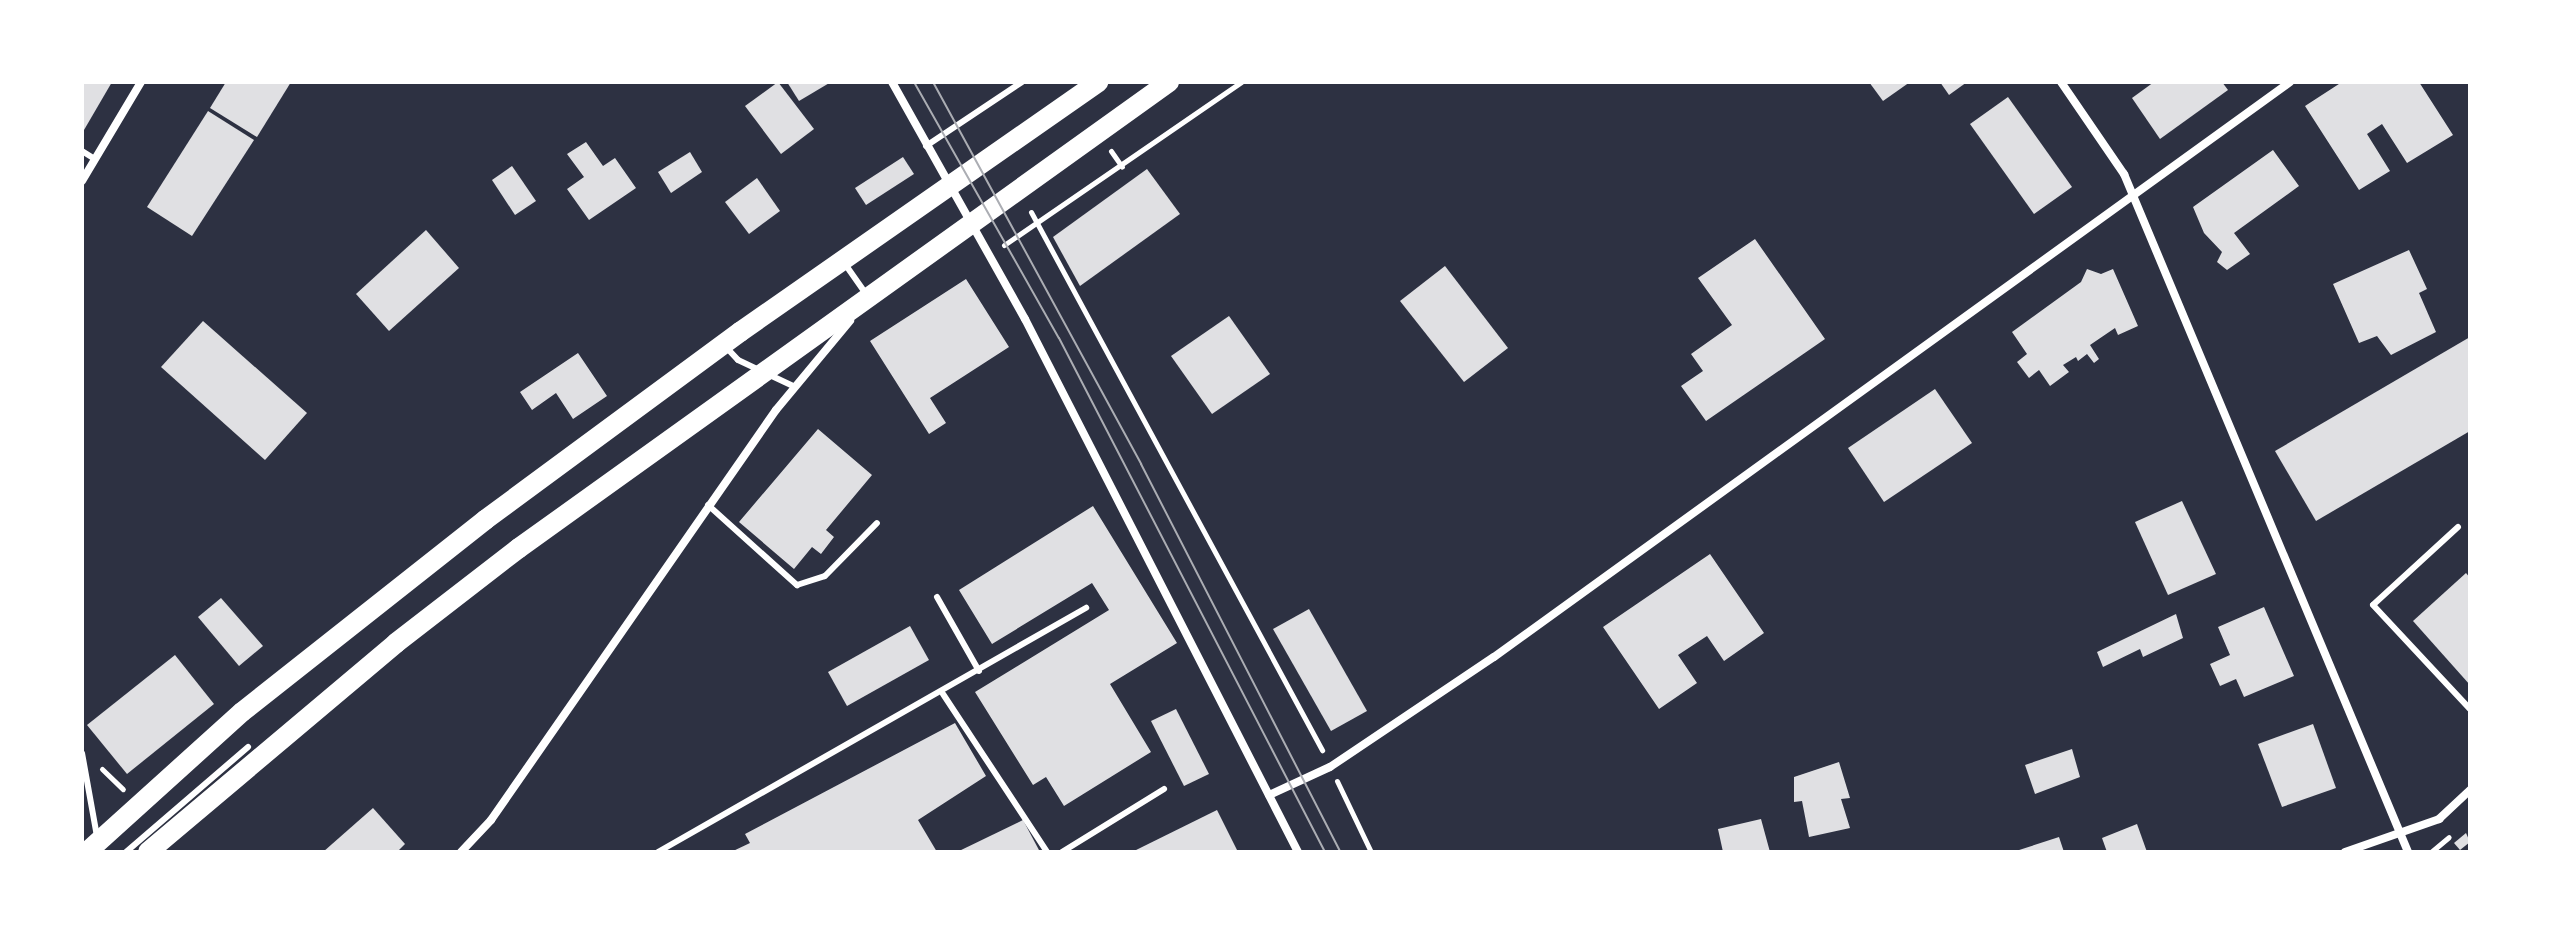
<!DOCTYPE html>
<html>
<head>
<meta charset="utf-8">
<style>
  body { margin:0 }
  #map { position:relative; width:2552px; height:934px; overflow:hidden; background:#2d3142; font-family:"Source Serif 4",serif }
  div>[style] { position:absolute }
  [style*='--x'] { left:calc(var(--x)*1px); top:calc(var(--y)*1px); width:calc(var(--w)*1px); rotate:calc(var(--a)*1deg) }
  .building>* { inset:0; background:#e0e0e3 }
  .path>* { height:5px; margin:-2.5px; padding:0 2.5px; transform-origin:2.5px; border-radius:2.5px; background:#fff }
  .service>* { height:6px; margin:-3px; padding:0 3px; transform-origin:3px; border-radius:3px; background:#fff }
  .minor>* { height:8px; margin:-4px; padding:0 4px; transform-origin:4px; border-radius:4px; background:#fff }
  .primary>* { height:20px; margin:-10px; padding:0 10px; transform-origin:10px; border-radius:10px; background:#fff }
  .tram>* { height:2px; margin:-1px; padding:0 1px; transform-origin:1px; border-radius:1px; background:#abadb3 }
  span { translate:-50% -50%; white-space:nowrap; text-align:center; line-height:1.15; -webkit-text-stroke:6px #fff; paint-order:stroke }
  .frame { position:absolute; inset:0; border:84px solid #fff; pointer-events:none }
</style>
</head>
<body>
<div id="map">
  <div class="building">
    <i style="clip-path:polygon(82px 82px,112px 82px,84px 130px,82px 128px)"></i>
    <i style="clip-path:polygon(226px 82px,291px 82px,257px 137px,210px 108px)"></i>
    <i style="clip-path:polygon(778px 82px,814px 129px,781px 154px,745px 106px)"></i>
    <i style="clip-path:polygon(787px 82px,831px 82px,799px 101px)"></i>
    <i style="clip-path:polygon(1869px 82px,1910px 82px,1883px 101px)"></i>
    <i style="clip-path:polygon(1940px 82px,1967px 82px,1949px 95px)"></i>
    <i style="clip-path:polygon(2154px 82px,2222px 82px,2228px 90px,2160px 139px,2132px 98px)"></i>
    <i style="clip-path:polygon(2342px 82px,2419px 82px,2453px 135px,2407px 163px,2382px 124px,2367px 134px,2390px 171px,2359px 190px,2305px 106px)"></i>
    <i style="clip-path:polygon(2008px 97px,2072px 187px,2034px 214px,1970px 124px)"></i>
    <i style="clip-path:polygon(208px 111px,254px 140px,192px 236px,147px 207px)"></i>
    <i style="clip-path:polygon(586px 142px,603px 166px,615px 158px,636px 188px,589px 220px,567px 189px,584px 177px,567px 154px)"></i>
    <i style="clip-path:polygon(2273px 150px,2299px 186px,2234px 233px,2250px 254px,2227px 270px,2217px 262px,2222px 252px,2204px 233px,2193px 207px)"></i>
    <i style="clip-path:polygon(690px 152px,702px 172px,671px 193px,658px 172px)"></i>
    <i style="clip-path:polygon(903px 157px,914px 174px,866px 205px,855px 188px)"></i>
    <i style="clip-path:polygon(512px 166px,536px 201px,515px 215px,492px 180px)"></i>
    <i style="clip-path:polygon(1147px 169px,1180px 214px,1080px 286px,1053px 237px)"></i>
    <i style="clip-path:polygon(757px 178px,780px 211px,749px 234px,725px 202px)"></i>
    <i style="clip-path:polygon(426px 230px,459px 268px,389px 331px,356px 294px)"></i>
    <i style="clip-path:polygon(1755px 239px,1825px 339px,1706px 421px,1681px 386px,1703px 371px,1691px 354px,1732px 325px,1698px 278px)"></i>
    <i style="clip-path:polygon(2409px 250px,2427px 289px,2419px 293px,2436px 332px,2391px 355px,2377px 336px,2359px 343px,2333px 284px)"></i>
    <i style="clip-path:polygon(1445px 266px,1508px 348px,1464px 382px,1400px 301px)"></i>
    <i style="clip-path:polygon(2087px 269px,2101px 274px,2113px 269px,2138px 326px,2118px 335px,2115px 328px,2090px 345px,2099px 359px,2094px 363px,2087px 354px,2078px 361px,2076px 357px,2063px 365px,2069px 372px,2050px 386px,2039px 370px,2029px 378px,2017px 362px,2027px 354px,2012px 332px,2081px 282px)"></i>
    <i style="clip-path:polygon(966px 279px,1009px 347px,930px 398px,946px 423px,929px 434px,870px 341px)"></i>
    <i style="clip-path:polygon(1229px 316px,1270px 374px,1212px 414px,1171px 356px)"></i>
    <i style="clip-path:polygon(203px 321px,307px 413px,265px 460px,161px 367px)"></i>
    <i style="clip-path:polygon(2470px 337px,2470px 431px,2316px 521px,2275px 451px)"></i>
    <i style="clip-path:polygon(578px 353px,607px 396px,573px 419px,556px 393px,532px 410px,520px 392px)"></i>
    <i style="clip-path:polygon(1935px 389px,1972px 443px,1884px 502px,1848px 448px)"></i>
    <i style="clip-path:polygon(818px 429px,872px 475px,826px 530px,834px 537px,821px 554px,812px 547px,794px 569px,739px 522px)"></i>
    <i style="clip-path:polygon(2182px 501px,2216px 574px,2168px 595px,2135px 522px)"></i>
    <i style="clip-path:polygon(1093px 506px,1177px 643px,1110px 684px,1151px 752px,1064px 806px,1046px 777px,1033px 785px,975px 692px,1109px 610px,1092px 583px,992px 644px,959px 590px)"></i>
    <i style="clip-path:polygon(1710px 554px,1764px 633px,1724px 661px,1707px 636px,1678px 655px,1697px 683px,1659px 709px,1603px 627px)"></i>
    <i style="clip-path:polygon(2466px 573px,2470px 578px,2470px 685px,2413px 621px)"></i>
    <i style="clip-path:polygon(221px 598px,263px 646px,239px 666px,198px 617px)"></i>
    <i style="clip-path:polygon(2264px 607px,2294px 676px,2244px 697px,2236px 679px,2220px 686px,2210px 664px,2230px 655px,2218px 627px)"></i>
    <i style="clip-path:polygon(1309px 609px,1367px 711px,1331px 731px,1273px 629px)"></i>
    <i style="clip-path:polygon(2176px 614px,2183px 638px,2143px 657px,2140px 649px,2103px 667px,2097px 652px)"></i>
    <i style="clip-path:polygon(910px 626px,929px 660px,847px 706px,828px 672px)"></i>
    <i style="clip-path:polygon(175px 655px,214px 704px,127px 774px,87px 725px)"></i>
    <i style="clip-path:polygon(1176px 709px,1209px 774px,1184px 786px,1151px 721px)"></i>
    <i style="clip-path:polygon(955px 723px,986px 776px,918px 820px,937px 852px,731px 852px,750px 843px,745px 834px)"></i>
    <i style="clip-path:polygon(2313px 724px,2336px 788px,2282px 807px,2258px 744px)"></i>
    <i style="clip-path:polygon(2072px 749px,2080px 777px,2035px 794px,2025px 765px)"></i>
    <i style="clip-path:polygon(1839px 762px,1850px 798px,1841px 799px,1850px 828px,1809px 837px,1802px 801px,1794px 802px,1794px 777px)"></i>
    <i style="clip-path:polygon(373px 808px,405px 844px,397px 852px,323px 852px)"></i>
    <i style="clip-path:polygon(1217px 810px,1238px 852px,1132px 852px)"></i>
    <i style="clip-path:polygon(1761px 819px,1770px 852px,1723px 852px,1718px 829px)"></i>
    <i style="clip-path:polygon(1023px 820px,1040px 852px,957px 852px)"></i>
    <i style="clip-path:polygon(2137px 824px,2147px 852px,2107px 852px,2102px 838px)"></i>
    <i style="clip-path:polygon(2466px 833px,2470px 842px,2460px 850px,2454px 843px)"></i>
    <i style="clip-path:polygon(2059px 837px,2064px 852px,2016px 852px,2016px 851px)"></i>
  </div>
  <div class="path">
    <i style="--x:1111;--y:151;--w:19;--a:55"></i>
    <i style="--x:1031;--y:212;--w:612;--a:61.59"></i>
    <i style="--x:1004;--y:245;--w:288;--a:-34.5"></i>
    <i style="--x:102;--y:769;--w:29;--a:44"></i>
    <i style="--x:1337;--y:781;--w:79;--a:64.4"></i>
    <i style="--x:2431;--y:852;--w:23;--a:-40"></i>
  </div>
  <div class="service">
    <i style="--x:926;--y:146;--w:115;--a:-33.7"></i>
    <i style="--x:82;--y:151;--w:15;--a:32"></i>
    <i style="--x:845;--y:264;--w:37;--a:55"></i>
    <i style="--x:725;--y:346;--w:19;--a:47"></i>
    <i style="--x:738;--y:360;--w:61;--a:25.3"></i>
    <i style="--x:708;--y:505;--w:120;--a:42"></i>
    <i style="--x:797;--y:585;--w:29;--a:-18"></i>
    <i style="--x:825;--y:576;--w:74;--a:-45.5"></i>
    <i style="--x:2458;--y:527;--w:115;--a:137.5"></i>
    <i style="--x:2373;--y:605;--w:142;--a:47"></i>
    <i style="--x:937;--y:597;--w:85;--a:60.4"></i>
    <i style="--x:943;--y:694;--w:189;--a:56.6"></i>
    <i style="--x:82;--y:753;--w:84;--a:79.8"></i>
    <i style="--x:126;--y:852;--w:161;--a:-40.7"></i>
    <i style="--x:658;--y:852;--w:493;--a:-29.7"></i>
    <i style="--x:1062;--y:852;--w:120;--a:-31.7"></i>
  </div>
  <div class="minor">
    <i style="--x:892;--y:82;--w:272;--a:60.7"></i>
    <i style="--x:1025;--y:319;--w:599;--a:62.88"></i>
    <i style="--x:2061;--y:82;--w:112;--a:55.6"></i>
    <i style="--x:2124;--y:174;--w:735;--a:67.27"></i>
    <i style="--x:82;--y:181;--w:115;--a:-59.2"></i>
    <i style="--x:1269;--y:795;--w:67;--a:-24.7"></i>
    <i style="--x:1330;--y:767;--w:197;--a:-33.9"></i>
    <i style="--x:1494;--y:657;--w:982;--a:-35.84"></i>
    <i style="--x:461;--y:852;--w:44;--a:-46.8"></i>
    <i style="--x:491;--y:820;--w:499;--a:-55.2"></i>
    <i style="--x:776;--y:410;--w:116;--a:-50.3"></i>
    <i style="--x:2345;--y:852;--w:100;--a:-19.3"></i>
    <i style="--x:2439;--y:819;--w:42;--a:-43.1"></i>
  </div>
  <div class="primary">
    <i style="--x:87;--y:852;--w:209;--a:-42.1"></i>
    <i style="--x:242;--y:712;--w:310;--a:-38.3"></i>
    <i style="--x:485;--y:520;--w:317;--a:-36.4"></i>
    <i style="--x:740;--y:332;--w:437;--a:-34.9"></i>
    <i style="--x:148;--y:852;--w:324;--a:-40.1"></i>
    <i style="--x:396;--y:643;--w:155;--a:-37.7"></i>
    <i style="--x:519;--y:548;--w:800;--a:-35.64"></i>
  </div>
  <div class="tram">
    <i style="--x:914;--y:82;--w:294;--a:60.5"></i>
    <i style="--x:1059;--y:338;--w:579;--a:62.64"></i>
    <i style="--x:933;--y:82;--w:435;--a:61.4"></i>
    <i style="--x:1141;--y:464;--w:436;--a:62.8"></i>
  </div>
  <div class="frame"></div>
</div>
</body>
</html>
